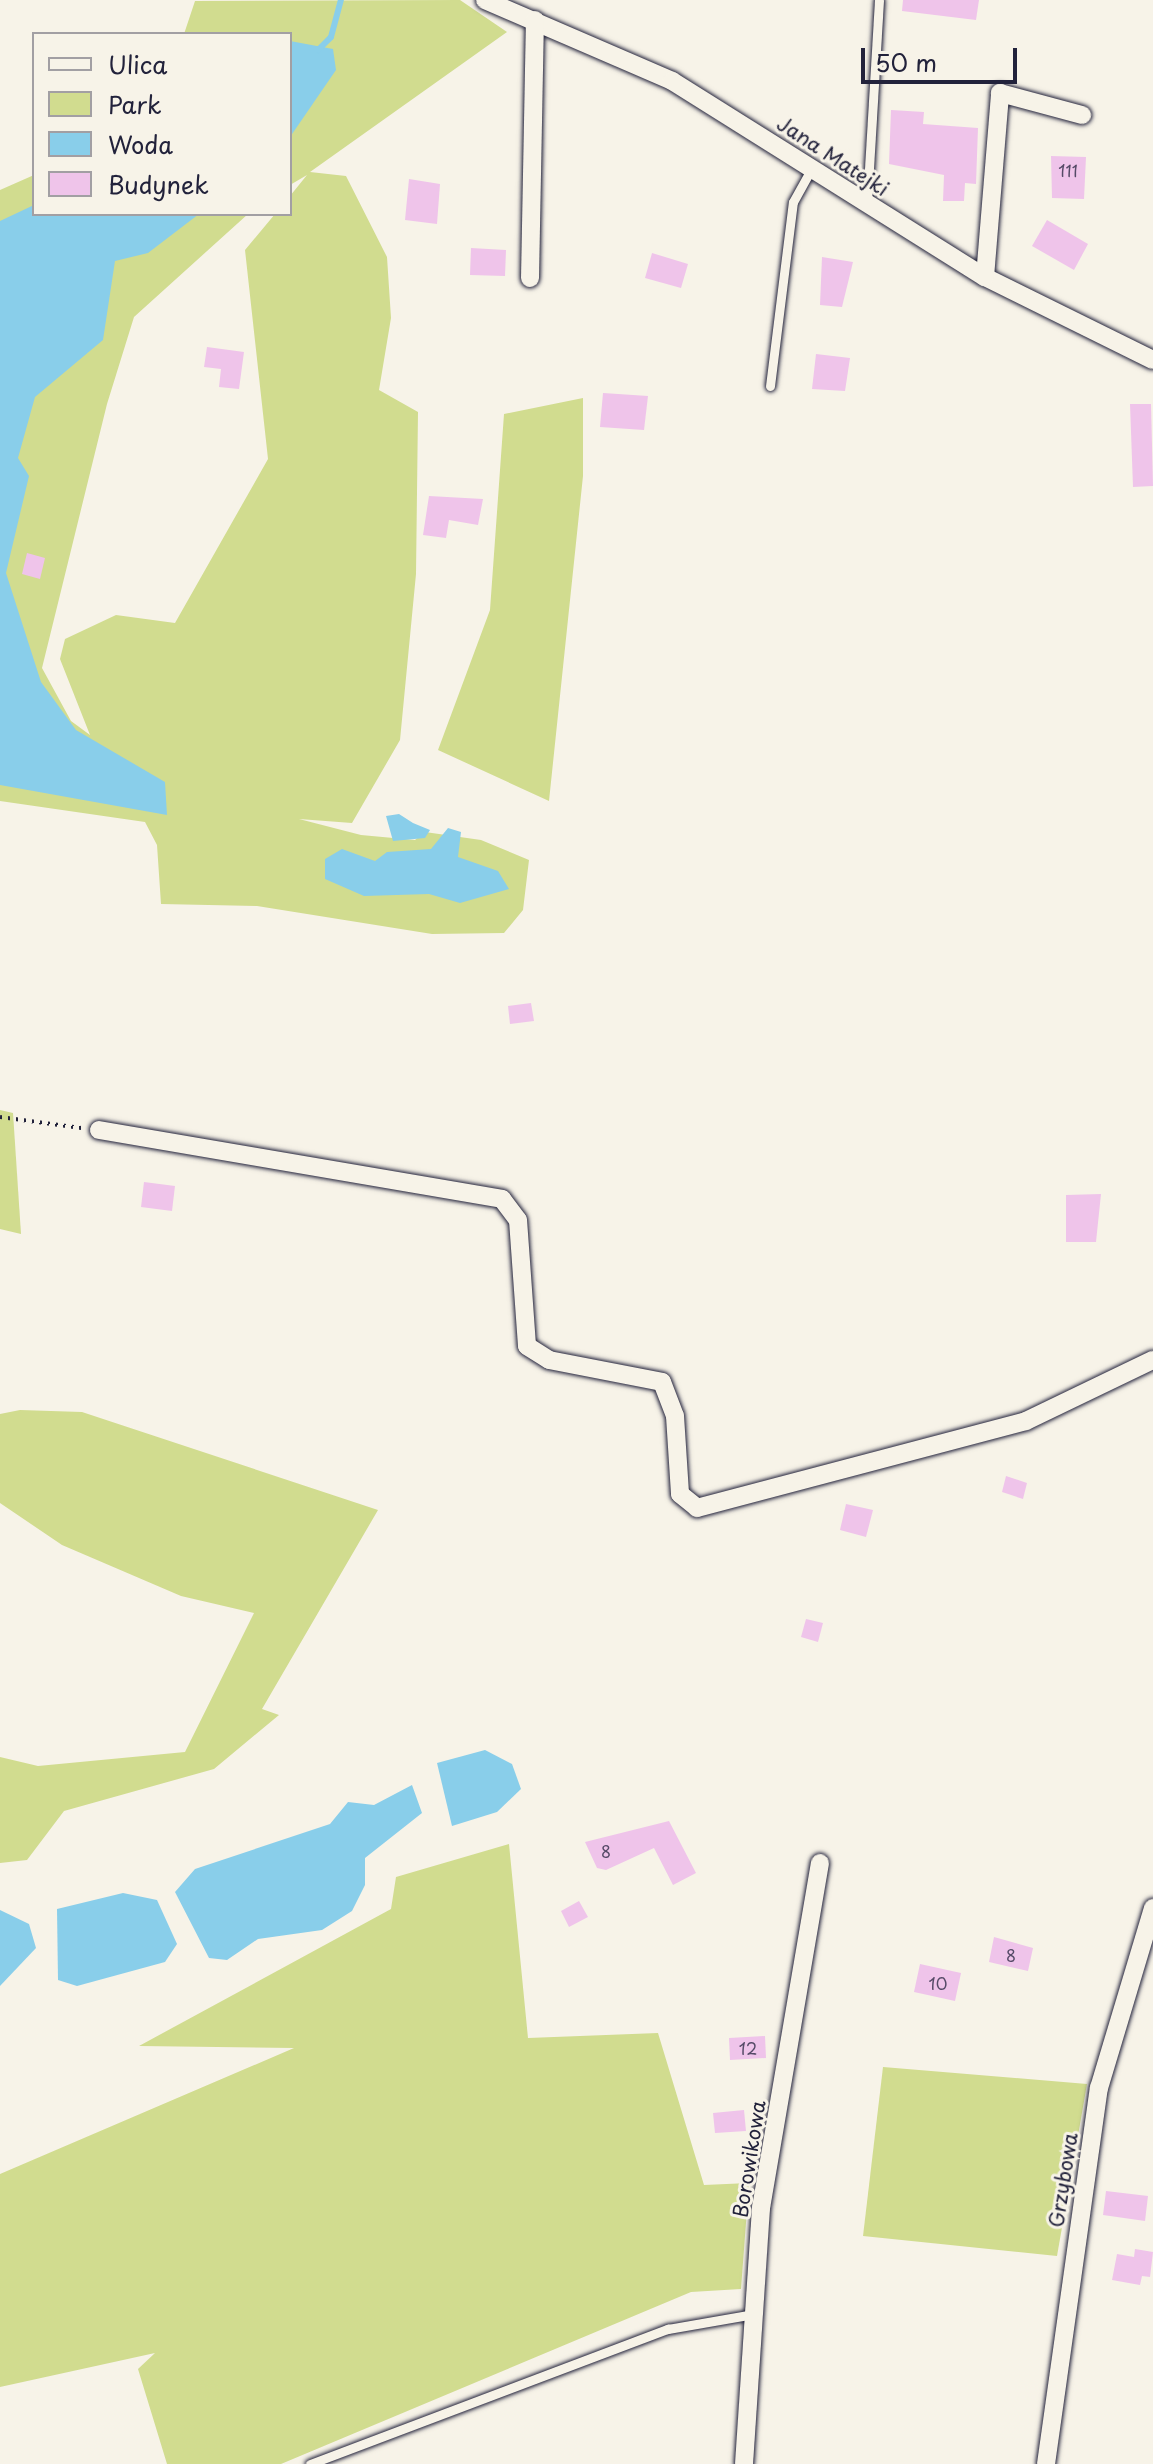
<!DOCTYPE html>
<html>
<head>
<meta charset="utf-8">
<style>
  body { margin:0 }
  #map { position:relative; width:1153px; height:2464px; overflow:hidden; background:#f7f3e8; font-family:"Playpen Sans",sans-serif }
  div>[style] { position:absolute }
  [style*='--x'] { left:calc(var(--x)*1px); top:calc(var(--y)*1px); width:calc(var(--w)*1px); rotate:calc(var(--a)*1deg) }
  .green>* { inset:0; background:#d1dc8f }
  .water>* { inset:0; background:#89ceea }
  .stream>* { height:6px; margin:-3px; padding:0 3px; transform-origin:3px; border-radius:3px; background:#89ceea }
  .building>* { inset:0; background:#efc4ea }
  .path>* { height:4px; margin-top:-2px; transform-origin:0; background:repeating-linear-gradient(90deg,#22223b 0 2px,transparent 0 8px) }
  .roads { filter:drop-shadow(0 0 2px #22223b) drop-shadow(0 0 2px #22223b) }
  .service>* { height:9px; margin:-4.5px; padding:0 4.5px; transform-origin:4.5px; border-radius:4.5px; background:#f7f3e8 }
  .minor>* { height:18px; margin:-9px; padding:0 9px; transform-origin:9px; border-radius:9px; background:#f7f3e8 }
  span { translate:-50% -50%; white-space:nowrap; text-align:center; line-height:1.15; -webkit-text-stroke:6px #f7f3e8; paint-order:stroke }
  .number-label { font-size:16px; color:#554a67 }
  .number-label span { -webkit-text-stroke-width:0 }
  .street-label { font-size:20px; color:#22223b }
  .legend { position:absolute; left:32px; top:32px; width:260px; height:184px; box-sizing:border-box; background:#f7f3e8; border:2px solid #a29fa3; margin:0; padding:10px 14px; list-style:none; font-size:24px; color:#22223b }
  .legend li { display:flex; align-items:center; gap:16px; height:40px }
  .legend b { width:40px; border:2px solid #a29fa3 }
  .scale { position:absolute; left:861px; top:48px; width:156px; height:36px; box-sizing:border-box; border:4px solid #22223b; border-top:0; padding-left:10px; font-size:24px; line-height:28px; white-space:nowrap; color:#22223b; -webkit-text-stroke:6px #f7f3e8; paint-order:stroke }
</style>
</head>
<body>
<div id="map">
  <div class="green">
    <i style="clip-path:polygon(460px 0,507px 32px,310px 172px,346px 176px,387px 257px,391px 318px,379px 390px,418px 412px,416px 574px,400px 740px,352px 823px,299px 819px,361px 835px,415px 840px,425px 832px,481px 840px,529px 860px,523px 910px,504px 933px,432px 934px,257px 906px,161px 904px,157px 845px,145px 822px,0 801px,0 190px,34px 175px,34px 214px,248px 214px,134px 317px,107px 404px,42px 668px,71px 721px,90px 735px,60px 659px,65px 639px,116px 615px,175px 623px,268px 459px,245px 250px,275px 214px,290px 214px,290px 196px,307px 175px,290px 185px,290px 34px,184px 34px,195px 1px)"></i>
    <i style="clip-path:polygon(583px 398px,583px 476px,549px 801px,438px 750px,490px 610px,504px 414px)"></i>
    <i style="clip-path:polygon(0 1110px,13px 1113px,21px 1234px,0 1229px)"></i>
    <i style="clip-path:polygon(20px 1410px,82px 1412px,378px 1510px,262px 1709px,279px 1715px,214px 1769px,64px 1811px,27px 1860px,0 1863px,0 1757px,38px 1766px,185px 1752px,254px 1613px,181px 1596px,62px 1545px,0 1503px,0 1414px)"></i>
    <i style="clip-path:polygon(509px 1844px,528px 2038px,658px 2033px,704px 2185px,749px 2183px,741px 2289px,691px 2292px,281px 2464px,167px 2464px,138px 2369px,155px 2353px,0 2387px,0 2174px,294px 2048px,139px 2046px,391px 1909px,396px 1877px)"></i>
    <i style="clip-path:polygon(883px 2067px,1087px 2084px,1057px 2256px,863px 2236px)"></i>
  </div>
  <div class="water">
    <i style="clip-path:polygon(290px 41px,333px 49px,336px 70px,290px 137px)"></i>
    <i style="clip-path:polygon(34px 205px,34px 214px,199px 214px,148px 253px,115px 261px,103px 340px,35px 397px,18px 458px,29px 476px,6px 573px,41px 682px,76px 730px,165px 782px,167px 815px,0 785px,0 221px)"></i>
    <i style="clip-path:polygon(399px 814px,413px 823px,430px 830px,425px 838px,393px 841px,386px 816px)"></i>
    <i style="clip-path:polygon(448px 828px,461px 832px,458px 857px,498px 871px,509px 889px,460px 903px,429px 894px,364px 896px,325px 879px,325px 859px,342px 849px,375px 861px,387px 852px,431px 849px)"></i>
    <i style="clip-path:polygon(485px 1750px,512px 1764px,521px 1789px,497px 1812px,452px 1826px,437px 1763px)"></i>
    <i style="clip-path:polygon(412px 1785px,422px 1813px,365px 1858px,365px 1885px,352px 1911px,322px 1930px,258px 1939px,227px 1960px,209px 1958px,175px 1892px,195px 1869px,330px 1824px,348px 1802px,374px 1805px)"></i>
    <i style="clip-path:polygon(123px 1893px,157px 1900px,177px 1944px,165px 1962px,77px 1986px,58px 1980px,57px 1909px)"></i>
    <i style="clip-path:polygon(0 1910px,29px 1924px,36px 1948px,0 1986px)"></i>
  </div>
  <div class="stream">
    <i style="--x:318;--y:50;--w:18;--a:-45"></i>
    <i style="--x:331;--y:37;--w:38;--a:-75"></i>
  </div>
  <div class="building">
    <i style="clip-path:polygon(903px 0,979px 0,976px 20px,902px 11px)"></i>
    <i style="clip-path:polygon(891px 110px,924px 112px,923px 124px,978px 128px,976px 184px,965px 183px,964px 201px,943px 201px,944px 175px,889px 164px)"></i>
    <i style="clip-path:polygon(1051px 156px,1086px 157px,1084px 199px,1052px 198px)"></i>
    <i style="clip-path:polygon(409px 179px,440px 184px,437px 224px,405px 220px)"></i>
    <i style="clip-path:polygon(1047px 220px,1088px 244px,1074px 270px,1032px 246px)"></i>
    <i style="clip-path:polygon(471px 248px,506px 250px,505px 276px,470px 275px)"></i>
    <i style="clip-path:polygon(652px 253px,688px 264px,681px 288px,645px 278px)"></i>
    <i style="clip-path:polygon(822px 257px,853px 262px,842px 307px,820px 305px)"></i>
    <i style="clip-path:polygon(207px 347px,244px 352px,239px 389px,219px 387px,221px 369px,204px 367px)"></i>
    <i style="clip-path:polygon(816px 354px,850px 358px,845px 391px,812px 389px)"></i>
    <i style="clip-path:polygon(603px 393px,648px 396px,644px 430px,600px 427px)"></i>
    <i style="clip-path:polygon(1130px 404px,1151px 404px,1153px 486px,1133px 487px)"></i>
    <i style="clip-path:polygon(429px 496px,483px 499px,478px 525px,449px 520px,446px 538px,423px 535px)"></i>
    <i style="clip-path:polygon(27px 553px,45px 558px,40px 579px,22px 574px)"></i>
    <i style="clip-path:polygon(531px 1003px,534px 1021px,510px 1024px,508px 1006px)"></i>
    <i style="clip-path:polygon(144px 1182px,175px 1186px,172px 1211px,141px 1207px)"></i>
    <i style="clip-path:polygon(1101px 1194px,1096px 1242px,1066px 1242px,1066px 1195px)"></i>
    <i style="clip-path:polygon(1006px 1476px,1027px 1483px,1023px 1499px,1002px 1492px)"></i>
    <i style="clip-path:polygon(846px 1504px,873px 1510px,866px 1537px,840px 1530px)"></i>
    <i style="clip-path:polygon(806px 1619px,823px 1623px,818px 1642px,801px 1637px)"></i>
    <i style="clip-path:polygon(669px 1821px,696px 1873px,673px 1885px,654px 1848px,606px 1870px,597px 1868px,585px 1842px)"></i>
    <i style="clip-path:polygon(579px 1901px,588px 1917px,569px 1927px,561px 1911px)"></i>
    <i style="clip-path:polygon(994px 1937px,1033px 1948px,1028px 1971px,989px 1962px)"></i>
    <i style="clip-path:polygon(920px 1964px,961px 1973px,955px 2001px,914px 1992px)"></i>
    <i style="clip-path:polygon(765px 2036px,766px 2058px,730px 2060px,729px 2038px)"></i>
    <i style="clip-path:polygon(744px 2110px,746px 2131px,715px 2133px,713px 2113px)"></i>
    <i style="clip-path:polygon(1106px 2191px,1148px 2196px,1145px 2221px,1103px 2215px)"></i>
    <i style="clip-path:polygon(1135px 2249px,1153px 2252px,1150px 2277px,1142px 2276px,1140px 2285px,1112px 2280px,1117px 2254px,1134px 2257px)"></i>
  </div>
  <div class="path">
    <i style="--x:0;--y:1117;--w:82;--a:7.7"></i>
  </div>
  <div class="roads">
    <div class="service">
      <i style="--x:867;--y:202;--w:202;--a:-86.6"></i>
      <i style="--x:770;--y:386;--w:185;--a:-82.9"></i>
      <i style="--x:793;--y:202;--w:35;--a:-61"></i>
      <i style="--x:310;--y:2464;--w:383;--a:-20.7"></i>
      <i style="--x:668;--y:2329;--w:87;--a:-9.9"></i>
    </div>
    <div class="minor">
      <i style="--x:485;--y:0;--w:204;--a:23.4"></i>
      <i style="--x:672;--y:81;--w:369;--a:32.1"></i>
      <i style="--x:985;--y:277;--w:187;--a:26.3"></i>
      <i style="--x:985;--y:277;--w:185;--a:-85.3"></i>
      <i style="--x:1000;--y:93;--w:85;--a:15"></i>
      <i style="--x:530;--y:278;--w:258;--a:-88.9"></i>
      <i style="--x:99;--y:1130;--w:409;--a:9.7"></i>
      <i style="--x:502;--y:1199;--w:26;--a:53"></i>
      <i style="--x:518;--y:1220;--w:126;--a:85.9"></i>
      <i style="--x:527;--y:1346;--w:26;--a:32"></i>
      <i style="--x:549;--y:1360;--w:115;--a:11"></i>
      <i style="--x:662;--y:1382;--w:36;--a:69"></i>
      <i style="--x:675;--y:1416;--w:78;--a:86.3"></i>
      <i style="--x:680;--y:1494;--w:22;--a:39"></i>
      <i style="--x:697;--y:1508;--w:340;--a:-14.8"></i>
      <i style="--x:1026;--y:1421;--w:141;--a:-25.7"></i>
      <i style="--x:744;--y:2464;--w:257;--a:-86.2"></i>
      <i style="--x:761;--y:2208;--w:350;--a:-80.3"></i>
      <i style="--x:1046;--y:2464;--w:380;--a:-82"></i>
      <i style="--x:1099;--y:2088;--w:188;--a:-73.3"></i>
    </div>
  </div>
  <div class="number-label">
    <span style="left:1068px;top:170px">111</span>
    <span style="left:606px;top:1851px">8</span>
    <span style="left:1011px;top:1955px">8</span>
    <span style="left:938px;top:1983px">10</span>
    <span style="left:748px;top:2048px">12</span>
  </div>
  <div class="street-label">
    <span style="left:833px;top:156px;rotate:33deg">Jana Matejki</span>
    <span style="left:749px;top:2159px;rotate:-81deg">Borowikowa</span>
    <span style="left:1063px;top:2180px;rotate:-81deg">Grzybowa</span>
  </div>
  <ul class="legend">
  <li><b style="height:10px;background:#f7f3e8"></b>Ulica</li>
  <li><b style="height:22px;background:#d1dc8f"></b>Park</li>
  <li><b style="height:22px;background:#89ceea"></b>Woda</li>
  <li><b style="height:22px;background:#efc4ea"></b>Budynek</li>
  </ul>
  <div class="scale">50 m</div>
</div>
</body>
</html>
